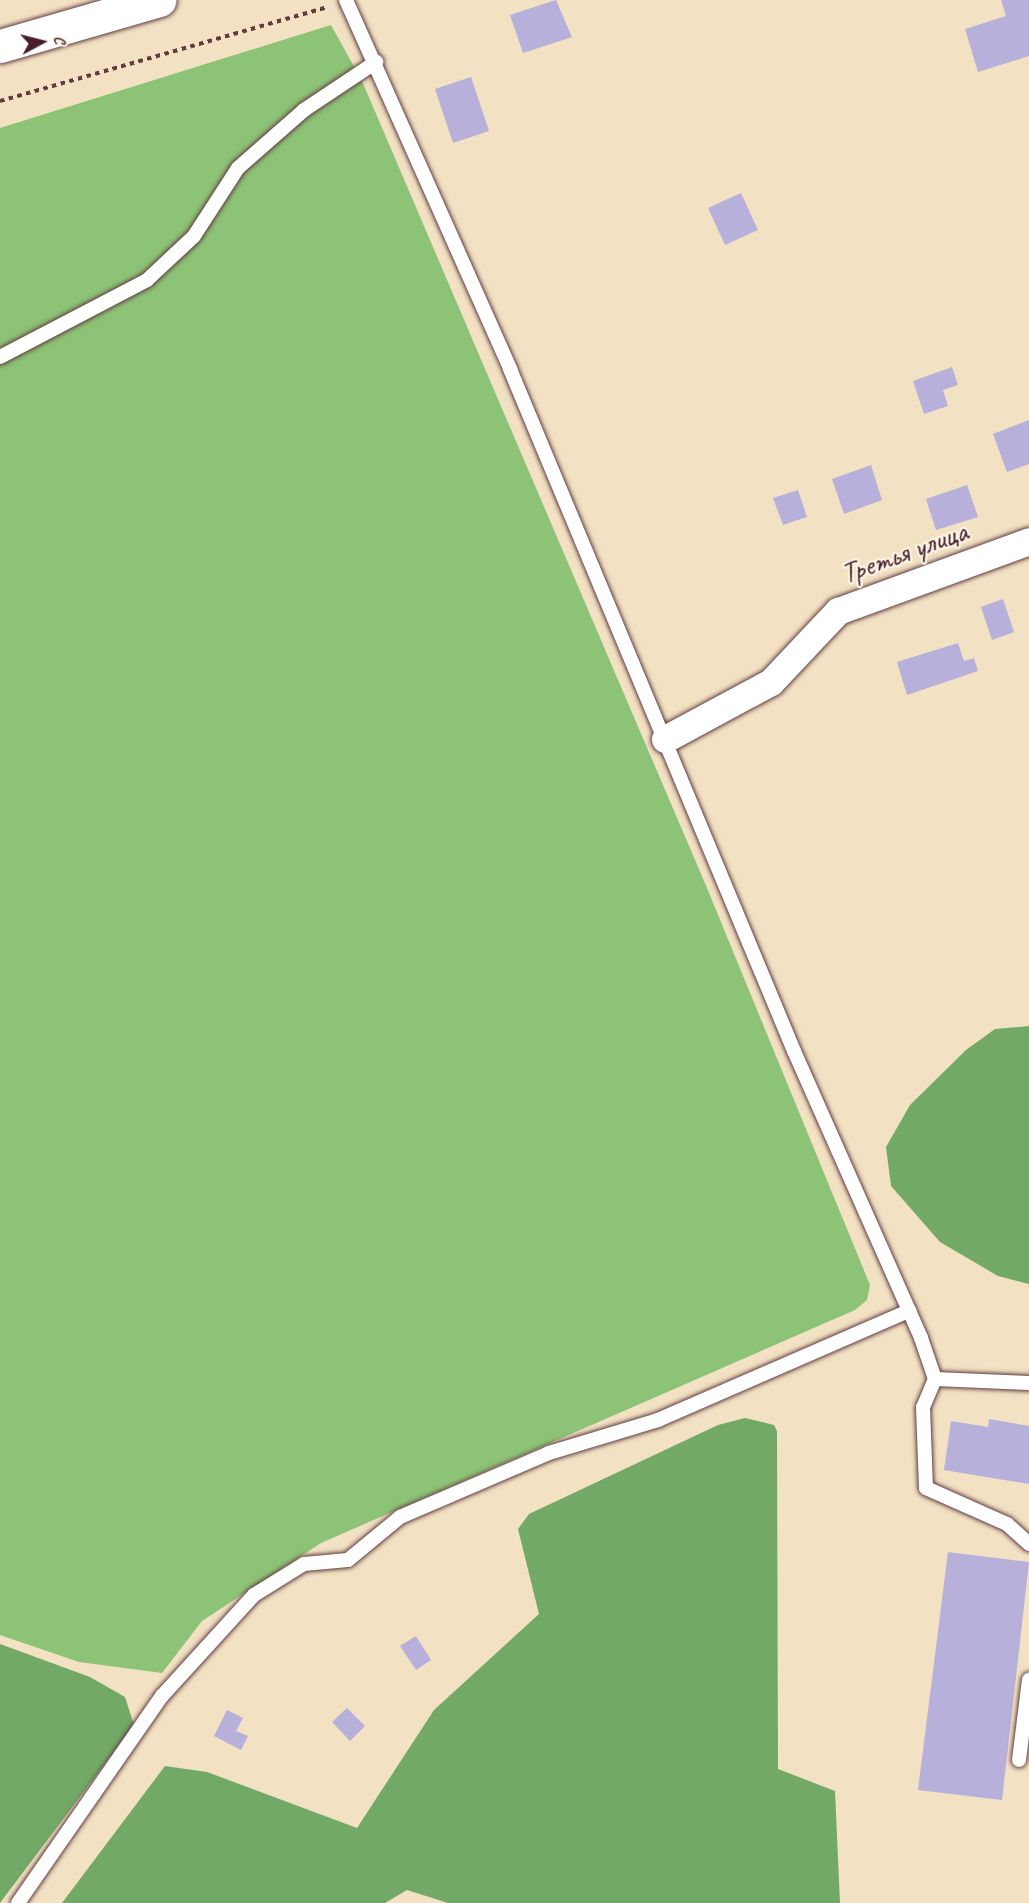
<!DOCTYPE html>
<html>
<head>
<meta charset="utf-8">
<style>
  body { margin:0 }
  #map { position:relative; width:1029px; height:1903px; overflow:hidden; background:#f2e1c2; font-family:Caveat,sans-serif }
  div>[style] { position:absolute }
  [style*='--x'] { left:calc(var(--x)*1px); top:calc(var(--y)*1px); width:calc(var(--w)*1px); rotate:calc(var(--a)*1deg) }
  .green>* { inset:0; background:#8dc376 }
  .forest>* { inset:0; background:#72a967 }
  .building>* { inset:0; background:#b6b0da }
  .path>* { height:4px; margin-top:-2px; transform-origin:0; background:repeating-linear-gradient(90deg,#633c42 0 4.5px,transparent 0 9px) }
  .roads { filter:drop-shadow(0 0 2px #633c42) drop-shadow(0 0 2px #633c42) }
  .lane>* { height:14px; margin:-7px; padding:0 7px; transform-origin:7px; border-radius:7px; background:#fff }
  .street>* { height:27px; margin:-13.5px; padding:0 13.5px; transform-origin:13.5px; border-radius:13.5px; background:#fff }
  .primary>* { height:33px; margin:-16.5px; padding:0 16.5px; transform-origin:16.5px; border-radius:16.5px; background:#fff }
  span { translate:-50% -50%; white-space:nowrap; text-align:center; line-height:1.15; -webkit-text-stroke:4.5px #fcf5e5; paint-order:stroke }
  .street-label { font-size:30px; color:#4a1f2b }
  .north { position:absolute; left:12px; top:12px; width:60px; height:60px; -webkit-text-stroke:4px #fcf5e5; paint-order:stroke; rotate:83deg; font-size:16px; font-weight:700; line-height:24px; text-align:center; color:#4a1f2b }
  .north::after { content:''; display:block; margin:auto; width:21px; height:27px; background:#4a1f2b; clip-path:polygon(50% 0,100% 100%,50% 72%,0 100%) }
</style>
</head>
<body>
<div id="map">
  <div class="green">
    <i style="clip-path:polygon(331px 25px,362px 81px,707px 888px,870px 1285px,867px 1300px,855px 1310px,321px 1543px,202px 1621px,162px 1673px,79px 1662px,0 1635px,0 128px)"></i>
  </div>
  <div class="forest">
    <i style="clip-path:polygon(1029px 1026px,1029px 1284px,998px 1276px,940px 1242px,891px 1186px,886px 1147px,910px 1105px,966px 1050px,995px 1029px)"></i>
    <i style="clip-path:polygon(745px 1418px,774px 1425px,777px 1431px,778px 1769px,835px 1791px,840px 1903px,448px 1903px,407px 1890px,385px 1903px,62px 1903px,165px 1766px,207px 1772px,357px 1828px,434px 1710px,539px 1614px,518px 1529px,529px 1514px,718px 1425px)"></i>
    <i style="clip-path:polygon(0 1644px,90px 1677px,125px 1697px,134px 1725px,0 1903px)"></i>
  </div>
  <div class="building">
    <i style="clip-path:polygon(556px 0,572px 37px,523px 53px,510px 15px)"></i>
    <i style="clip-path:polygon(1001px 0,1029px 0,1029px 56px,978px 72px,965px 29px,1006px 16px)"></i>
    <i style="clip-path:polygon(471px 77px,489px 131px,453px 143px,435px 89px)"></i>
    <i style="clip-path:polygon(741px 193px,758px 230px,725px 245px,708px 208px)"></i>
    <i style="clip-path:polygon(952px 367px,958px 385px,943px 390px,948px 406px,924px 414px,913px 381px)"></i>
    <i style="clip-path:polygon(1029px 420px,1029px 464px,1007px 472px,993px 434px)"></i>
    <i style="clip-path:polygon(871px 465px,882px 500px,844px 514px,832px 479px)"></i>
    <i style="clip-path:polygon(967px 485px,978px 517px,936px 530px,926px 499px)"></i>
    <i style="clip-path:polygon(798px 490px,807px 517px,783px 525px,773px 498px)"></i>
    <i style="clip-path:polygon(1003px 599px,1014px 632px,992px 640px,981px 607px)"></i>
    <i style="clip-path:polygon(958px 643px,964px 661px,974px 658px,978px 671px,907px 695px,897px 662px)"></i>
    <i style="clip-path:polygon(989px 1419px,1029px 1426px,1029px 1484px,944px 1470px,951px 1421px,988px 1427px)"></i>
    <i style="clip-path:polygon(948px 1552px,1029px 1562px,1002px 1800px,918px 1790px)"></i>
    <i style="clip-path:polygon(416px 1636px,431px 1660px,416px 1670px,400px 1646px)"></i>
    <i style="clip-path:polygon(347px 1708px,365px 1726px,350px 1741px,332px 1722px)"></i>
    <i style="clip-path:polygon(227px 1710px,243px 1718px,236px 1731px,248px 1736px,241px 1750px,214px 1736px)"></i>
  </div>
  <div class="path">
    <i style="--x:0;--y:101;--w:341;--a:-16"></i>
  </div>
  <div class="roads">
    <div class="lane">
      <i style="--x:346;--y:0;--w:404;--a:66"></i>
      <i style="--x:510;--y:369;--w:739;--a:67.39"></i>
      <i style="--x:794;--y:1051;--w:314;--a:66.1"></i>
      <i style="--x:921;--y:1338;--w:43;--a:71.1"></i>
      <i style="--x:935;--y:1379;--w:30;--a:113"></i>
      <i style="--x:923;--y:1407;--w:81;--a:87.9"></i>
      <i style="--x:926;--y:1488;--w:89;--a:24"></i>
      <i style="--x:1007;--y:1524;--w:30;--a:42"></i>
      <i style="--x:0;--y:357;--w:166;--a:-27.6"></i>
      <i style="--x:147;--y:280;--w:64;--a:-43.1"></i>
      <i style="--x:194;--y:236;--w:81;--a:-57.1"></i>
      <i style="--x:238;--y:168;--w:88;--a:-41.3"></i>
      <i style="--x:304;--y:110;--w:87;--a:-33.7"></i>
      <i style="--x:935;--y:1379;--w:94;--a:2.4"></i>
      <i style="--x:1019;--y:1760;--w:81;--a:-82.9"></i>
      <i style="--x:18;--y:1903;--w:252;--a:-55.2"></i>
      <i style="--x:162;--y:1696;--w:137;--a:-47.7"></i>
      <i style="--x:254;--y:1595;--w:59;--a:-31.8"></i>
      <i style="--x:304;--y:1564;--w:44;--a:-5.2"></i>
      <i style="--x:348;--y:1560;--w:67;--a:-39.6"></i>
      <i style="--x:400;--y:1517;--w:162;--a:-23.2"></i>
      <i style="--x:549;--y:1453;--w:114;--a:-16.8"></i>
      <i style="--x:658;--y:1420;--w:274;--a:-23.5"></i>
    </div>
    <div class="street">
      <i style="--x:665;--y:739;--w:120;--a:-28.3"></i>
      <i style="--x:771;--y:682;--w:98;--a:-46.7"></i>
      <i style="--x:838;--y:611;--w:203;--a:-20.1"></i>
    </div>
    <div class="primary">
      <i style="--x:0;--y:46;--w:166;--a:-16.1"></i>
    </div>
  </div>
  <div class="street-label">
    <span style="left:904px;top:552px;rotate:-20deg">Третья улица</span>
  </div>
  <div class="north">С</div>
</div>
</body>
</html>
